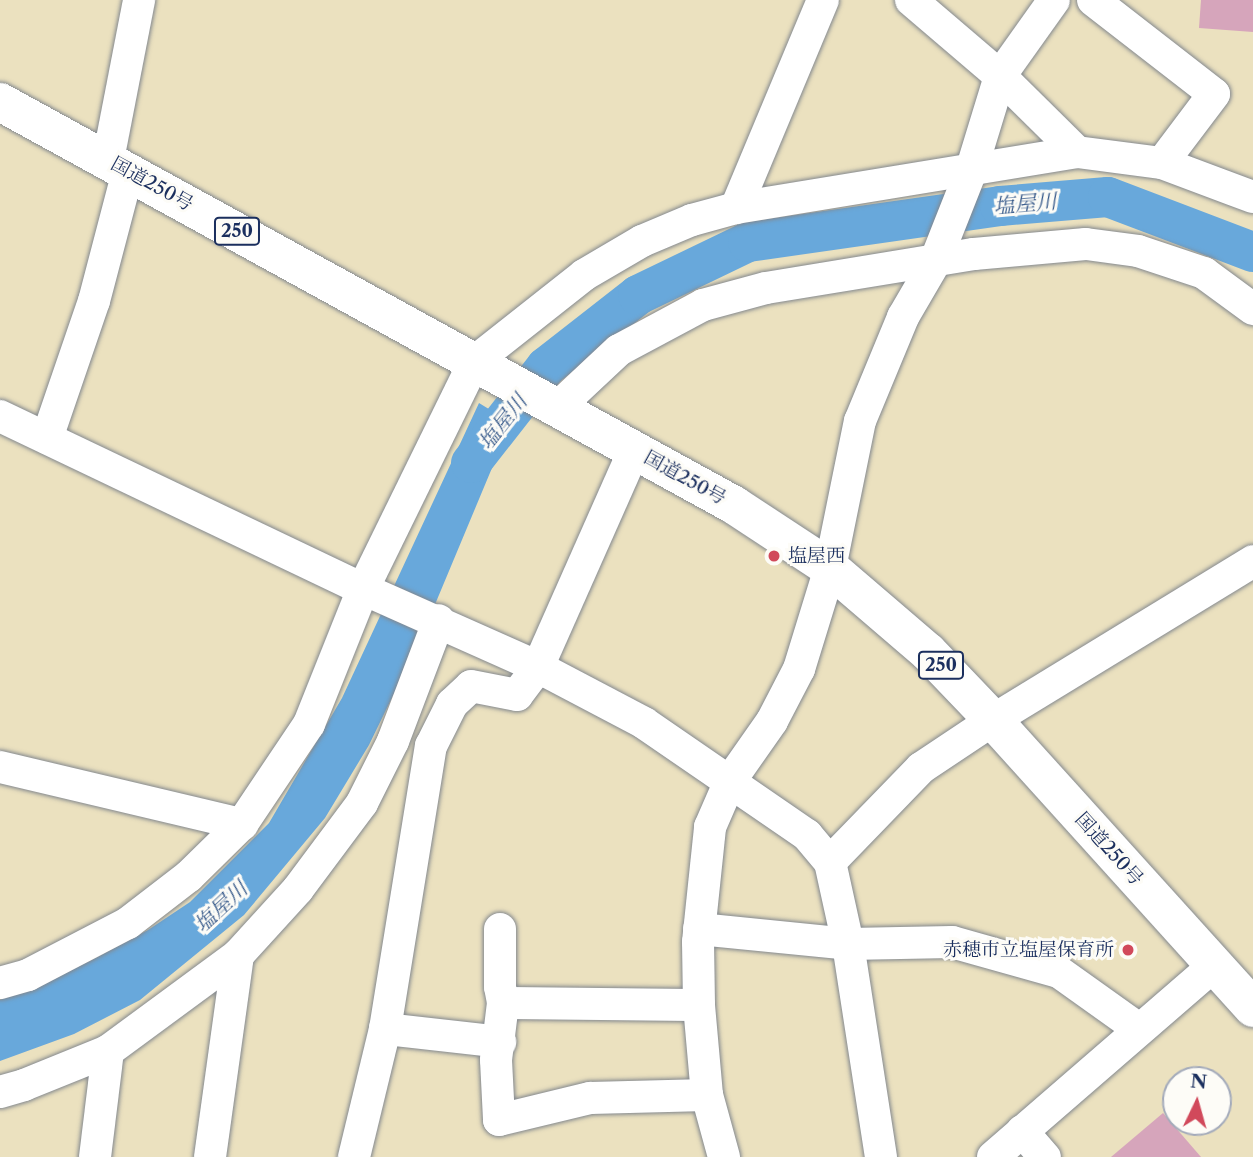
<!DOCTYPE html>
<html>
<head>
<meta charset="utf-8">
<style>
  body { margin:0 }
  #map { position:relative; width:1253px; height:1157px; overflow:hidden; background:#ebe1bf; font-family:"Libre Caslon Text","Noto Serif JP",serif }
  div>[style] { position:absolute }
  [style*='--x'] { left:calc(var(--x)*1px); top:calc(var(--y)*1px); width:calc(var(--w)*1px); rotate:calc(var(--a)*1deg) }
  .water>* { inset:0; background:#68a8db }
  .river>* { height:40px; margin:-20px; padding:0 20px; transform-origin:20px; border-radius:20px; background:#68a8db }
  .building>* { inset:0; background:#d6a5bb }
  .roads { filter:drop-shadow(0 0 2px #83888e) drop-shadow(0 0 2px #83888e) }
  .minor>* { height:32px; margin:-16px; padding:0 16px; transform-origin:16px; border-radius:16px; background:#fff }
  .highway>* { height:38px; margin:-19px; padding:0 19px; transform-origin:19px; border-radius:19px; background:#fff }
  .dots>* { width:19px; height:19px; translate:-50% -50%; box-sizing:border-box; border:4px solid #fdfcf7; border-radius:50% }
  span { translate:-50% -50%; white-space:nowrap; text-align:center; line-height:1.15; -webkit-text-stroke:6px #fdfcf7; paint-order:stroke }
  .shield-label span { padding:2px 5px; background:#fdfcf7; border:2px solid; border-radius:5px; -webkit-text-stroke-width:0 }
  .shield-label { font-size:18px; color:#1b2f5e; font-weight:700 }
  .street-label { font-size:19px; color:#1b2f5e }
  .poi-label { font-size:19px; color:#1b2f5e }
  .left { translate:0 -50%; text-align:left }
  .right { translate:-100% -50%; text-align:right }
  .water-label { font-size:21px; color:#36598a; font-style:italic }
  .north { position:absolute; left:1162px; top:1066px; width:70px; height:70px; box-sizing:border-box; background:#fdfcf7; border:2px solid #a3aaba; border-radius:50%; rotate:5deg; font-size:19px; font-weight:700; line-height:28px; text-align:center; color:#1b2f5e }
  .north::after { content:''; display:block; margin:auto; width:24px; height:32px; background:#d1495b; clip-path:polygon(50% 0,100% 100%,50% 72%,0 100%) }
</style>
</head>
<body>
<div id="map">
  <div class="water">
    <i style="clip-path:polygon(479px 403px,520px 428px,492px 468px,421px 638px,369px 745px,325px 818px,244px 915px,140px 1000px,74px 1034px,0 1061px,0 1000px,90px 961px,148px 930px,190px 902px,269px 823px,342px 698px)"></i>
  </div>
  <div class="river">
    <i style="--x:471;--y:463;--w:122;--a:-52"></i>
    <i style="--x:546;--y:367;--w:117;--a:-38"></i>
    <i style="--x:638;--y:295;--w:122;--a:-25.7"></i>
    <i style="--x:748;--y:242;--w:255;--a:-8.1"></i>
    <i style="--x:1000;--y:206;--w:108;--a:-4.8"></i>
    <i style="--x:1108;--y:197;--w:155;--a:20.8"></i>
  </div>
  <div class="building">
    <i style="clip-path:polygon(1201px 0,1253px 0,1253px 32px,1199px 28px)"></i>
    <i style="clip-path:polygon(1163px 1113px,1201px 1157px,1111px 1157px)"></i>
  </div>
  <div class="roads">
    <div class="minor">
      <i style="--x:911;--y:0;--w:117;--a:40.5"></i>
      <i style="--x:1000;--y:76;--w:108;--a:44.6"></i>
      <i style="--x:1093;--y:0;--w:153;--a:37.8"></i>
      <i style="--x:1214;--y:94;--w:86;--a:127"></i>
      <i style="--x:108;--y:160;--w:163;--a:-79"></i>
      <i style="--x:736;--y:208;--w:225;--a:-67.3"></i>
      <i style="--x:558;--y:407;--w:83;--a:-43.1"></i>
      <i style="--x:619;--y:350;--w:95;--a:-28.2"></i>
      <i style="--x:703;--y:305;--w:65;--a:-15.1"></i>
      <i style="--x:766;--y:288;--w:211;--a:-9.3"></i>
      <i style="--x:974;--y:254;--w:112;--a:-5.1"></i>
      <i style="--x:1086;--y:244;--w:52;--a:7.7"></i>
      <i style="--x:1138;--y:251;--w:70;--a:18.4"></i>
      <i style="--x:1204;--y:273;--w:61;--a:36.3"></i>
      <i style="--x:0;--y:416;--w:402;--a:25.5"></i>
      <i style="--x:363;--y:589;--w:192;--a:24"></i>
      <i style="--x:538;--y:667;--w:120;--a:27.8"></i>
      <i style="--x:644;--y:723;--w:198;--a:34.5"></i>
      <i style="--x:807;--y:835;--w:35;--a:50"></i>
      <i style="--x:830;--y:862;--w:84;--a:77.6"></i>
      <i style="--x:848;--y:944;--w:216;--a:81.2"></i>
      <i style="--x:47;--y:438;--w:145;--a:-71.1"></i>
      <i style="--x:94;--y:301;--w:134;--a:-75.3"></i>
      <i style="--x:0;--y:767;--w:249;--a:13.3"></i>
      <i style="--x:830;--y:862;--w:131;--a:-45.9"></i>
      <i style="--x:921;--y:768;--w:87;--a:-33.7"></i>
      <i style="--x:993;--y:720;--w:305;--a:-31.4"></i>
      <i style="--x:500;--y:929;--w:58;--a:90"></i>
      <i style="--x:500;--y:987;--w:16;--a:79"></i>
      <i style="--x:503;--y:1003;--w:57;--a:97"></i>
      <i style="--x:496;--y:1060;--w:60;--a:87.1"></i>
      <i style="--x:499;--y:1120;--w:94;--a:-13.6"></i>
      <i style="--x:590;--y:1098;--w:117;--a:-1.5"></i>
      <i style="--x:699;--y:929;--w:150;--a:5.7"></i>
      <i style="--x:848;--y:944;--w:104;--a:-1.1"></i>
      <i style="--x:952;--y:942;--w:111;--a:15.7"></i>
      <i style="--x:1059;--y:972;--w:98;--a:35.5"></i>
      <i style="--x:0;--y:983;--w:29;--a:-16"></i>
      <i style="--x:28;--y:975;--w:113;--a:-27.5"></i>
      <i style="--x:128;--y:923;--w:77;--a:-37.6"></i>
      <i style="--x:189;--y:876;--w:74;--a:-44.5"></i>
      <i style="--x:242;--y:824;--w:120;--a:-56.2"></i>
      <i style="--x:309;--y:724;--w:145;--a:-68.2"></i>
      <i style="--x:363;--y:589;--w:253;--a:-63.9"></i>
      <i style="--x:474;--y:362;--w:140;--a:-38.3"></i>
      <i style="--x:584;--y:275;--w:67;--a:-30.4"></i>
      <i style="--x:642;--y:241;--w:54;--a:-22.8"></i>
      <i style="--x:692;--y:220;--w:46;--a:-15.3"></i>
      <i style="--x:736;--y:208;--w:346;--a:-9.3"></i>
      <i style="--x:1077;--y:152;--w:86;--a:7.4"></i>
      <i style="--x:1162;--y:163;--w:97;--a:20.5"></i>
      <i style="--x:503;--y:1003;--w:196;--a:0.6"></i>
      <i style="--x:385;--y:1029;--w:116;--a:6.4"></i>
      <i style="--x:0;--y:1092;--w:25;--a:-16"></i>
      <i style="--x:24;--y:1085;--w:91;--a:-22"></i>
      <i style="--x:108;--y:1051;--w:162;--a:-36.4"></i>
      <i style="--x:238;--y:955;--w:89;--a:-47.7"></i>
      <i style="--x:298;--y:889;--w:107;--a:-53.3"></i>
      <i style="--x:362;--y:803;--w:69;--a:-63.4"></i>
      <i style="--x:393;--y:741;--w:129;--a:-69.2"></i>
      <i style="--x:1022;--y:1131;--w:35;--a:49"></i>
      <i style="--x:95;--y:1157;--w:107;--a:-83"></i>
      <i style="--x:210;--y:1157;--w:204;--a:-82.1"></i>
      <i style="--x:354;--y:1157;--w:132;--a:-76.4"></i>
      <i style="--x:385;--y:1029;--w:287;--a:-80.8"></i>
      <i style="--x:431;--y:746;--w:47;--a:-63.4"></i>
      <i style="--x:452;--y:704;--w:26;--a:-43"></i>
      <i style="--x:471;--y:686;--w:47;--a:11.1"></i>
      <i style="--x:517;--y:695;--w:35;--a:-53"></i>
      <i style="--x:538;--y:667;--w:237;--a:-66.1"></i>
      <i style="--x:724;--y:1157;--w:64;--a:-105.3"></i>
      <i style="--x:707;--y:1095;--w:90;--a:-95.1"></i>
      <i style="--x:699;--y:1005;--w:63;--a:-90.9"></i>
      <i style="--x:698;--y:942;--w:116;--a:-84"></i>
      <i style="--x:710;--y:827;--w:50;--a:-66.5"></i>
      <i style="--x:730;--y:781;--w:73;--a:-55"></i>
      <i style="--x:772;--y:721;--w:59;--a:-62.6"></i>
      <i style="--x:799;--y:669;--w:106;--a:-72.9"></i>
      <i style="--x:830;--y:568;--w:150;--a:-78.5"></i>
      <i style="--x:860;--y:421;--w:113;--a:-67.5"></i>
      <i style="--x:903;--y:317;--w:64;--a:-59.8"></i>
      <i style="--x:935;--y:262;--w:98;--a:-68.4"></i>
      <i style="--x:971;--y:171;--w:99;--a:-73"></i>
      <i style="--x:1000;--y:76;--w:93;--a:-54.6"></i>
      <i style="--x:993;--y:1157;--w:294;--a:-40.9"></i>
    </div>
    <div class="highway">
      <i style="--x:0;--y:102;--w:837;--a:28.77"></i>
      <i style="--x:734;--y:505;--w:115;--a:33.3"></i>
      <i style="--x:830;--y:568;--w:129;--a:40.6"></i>
      <i style="--x:928;--y:652;--w:94;--a:46.3"></i>
      <i style="--x:993;--y:720;--w:388;--a:47.9"></i>
    </div>
  </div>
  <div class="dots">
    <i style="left:774px;top:556px;background:#d1495b"></i>
    <i style="left:1128px;top:950px;background:#d1495b"></i>
  </div>
  <div class="shield-label">
    <span style="left:237px;top:231px">250</span>
    <span style="left:941px;top:665px">250</span>
  </div>
  <div class="street-label">
    <span style="left:152px;top:184px;rotate:29deg">国道250号</span>
    <span style="left:685px;top:478px;rotate:29deg">国道250号</span>
    <span style="left:1109px;top:849px;rotate:48deg">国道250号</span>
  </div>
  <div class="poi-label">
    <span class="left" style="left:788px;top:556px">塩屋西</span>
    <span class="right" style="left:1114px;top:950px">赤穂市立塩屋保育所</span>
  </div>
  <div class="water-label">
    <span style="left:1025px;top:204px;rotate:-5deg">塩屋川</span>
    <span style="left:503px;top:422px;rotate:-52deg">塩屋川</span>
    <span style="left:221px;top:907px;rotate:-43deg">塩屋川</span>
  </div>
  <div class="north">N</div>
</div>
</body>
</html>
